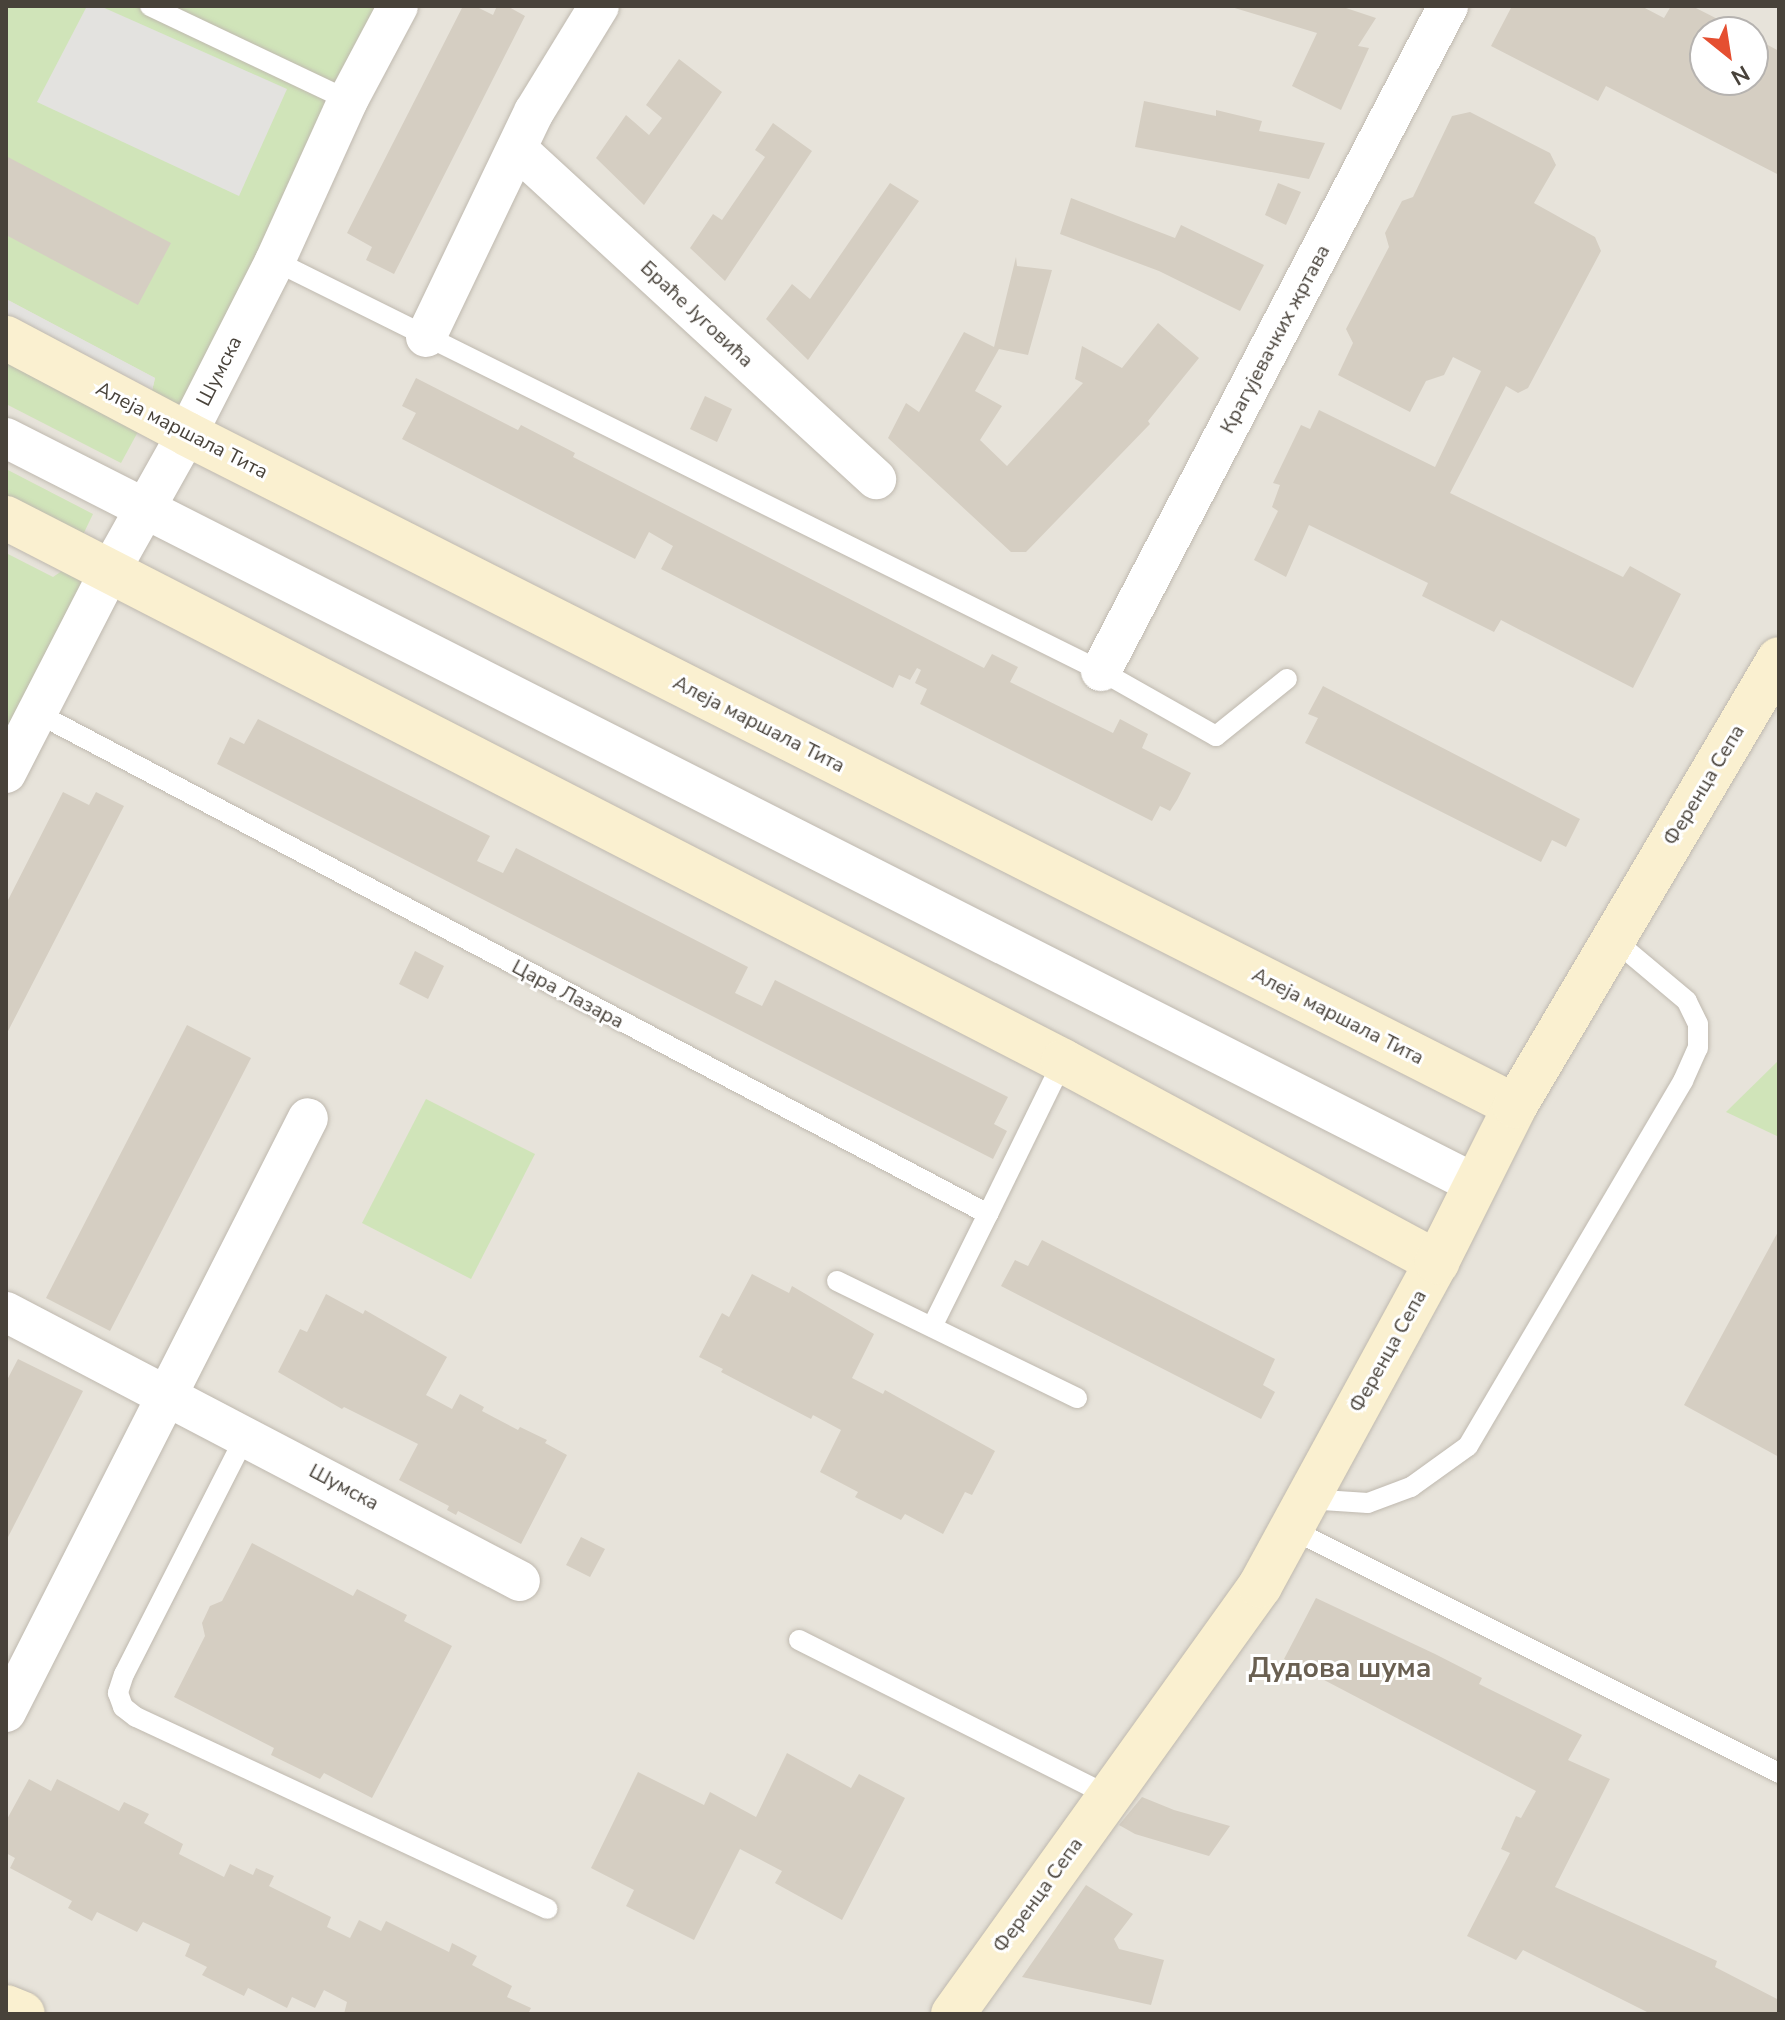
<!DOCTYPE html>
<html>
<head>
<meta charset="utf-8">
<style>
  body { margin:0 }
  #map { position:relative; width:1785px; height:2020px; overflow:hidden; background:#f4f2eb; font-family:"Nunito Sans",sans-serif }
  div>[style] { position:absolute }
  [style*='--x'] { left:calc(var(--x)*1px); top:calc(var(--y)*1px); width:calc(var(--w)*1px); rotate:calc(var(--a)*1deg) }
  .residential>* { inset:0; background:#e7e3da }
  .green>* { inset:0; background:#d0e4b9 }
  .parking>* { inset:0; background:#e3e2df }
  .building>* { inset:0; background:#d5cec2 }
  .roads { filter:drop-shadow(0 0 2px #bfb9af) drop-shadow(0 0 2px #bfb9af) }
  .lane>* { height:20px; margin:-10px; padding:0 10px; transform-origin:10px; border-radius:10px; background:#fff }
  .street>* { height:40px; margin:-20px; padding:0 20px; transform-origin:20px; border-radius:20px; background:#fff }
  .secondary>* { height:44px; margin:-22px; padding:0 22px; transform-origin:22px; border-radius:22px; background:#faf0d0 }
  span { translate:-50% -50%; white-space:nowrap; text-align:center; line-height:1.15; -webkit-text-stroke:6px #fff; paint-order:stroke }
  .street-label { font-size:20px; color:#48423a }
  .district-label { font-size:28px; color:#6a6052; font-weight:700 }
  .frame { position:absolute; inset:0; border:8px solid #48423a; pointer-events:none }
  .north { position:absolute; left:1689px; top:16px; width:80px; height:80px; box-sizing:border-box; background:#fff; border:2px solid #b6b3b0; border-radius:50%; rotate:150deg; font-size:22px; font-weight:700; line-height:32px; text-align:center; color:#48423a }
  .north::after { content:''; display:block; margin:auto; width:28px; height:36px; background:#e54f31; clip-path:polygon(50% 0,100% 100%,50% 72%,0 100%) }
</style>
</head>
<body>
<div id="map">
  <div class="residential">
    <i style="clip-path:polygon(evenodd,6px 6px,1779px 6px,1779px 2014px,6px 2014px,6px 6px,1705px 32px,1753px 32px,1753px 80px,1705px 80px,1705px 32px)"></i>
  </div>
  <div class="green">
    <i style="clip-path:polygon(6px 6px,386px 6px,181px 418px,149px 404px,155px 378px,6px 299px)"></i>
    <i style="clip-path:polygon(6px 357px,140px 428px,121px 463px,6px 404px)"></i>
    <i style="clip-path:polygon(6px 469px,93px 514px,79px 543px,6px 506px)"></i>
    <i style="clip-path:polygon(6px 553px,53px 577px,72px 564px,90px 574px,6px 742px)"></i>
    <i style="clip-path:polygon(1779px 1060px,1779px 1137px,1726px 1112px)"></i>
    <i style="clip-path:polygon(426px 1099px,535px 1154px,471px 1279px,362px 1223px)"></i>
  </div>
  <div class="parking">
    <i style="clip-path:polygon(87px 6px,100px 6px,287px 89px,239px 196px,37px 102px)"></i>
    <i style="clip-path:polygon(6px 299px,155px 378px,149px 404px,6px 328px)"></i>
  </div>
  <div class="building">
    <i style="clip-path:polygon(463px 6px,475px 6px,493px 15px,497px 6px,507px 6px,525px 16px,394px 274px,366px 260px,372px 247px,347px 233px)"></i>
    <i style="clip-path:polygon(1228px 6px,1340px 6px,1376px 18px,1358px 46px,1369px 48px,1341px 110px,1292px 86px,1317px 33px)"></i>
    <i style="clip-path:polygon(1512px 6px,1641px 6px,1664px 18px,1671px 6px,1692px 6px,1743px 32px,1705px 32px,1705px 80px,1753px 80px,1753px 37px,1779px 51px,1779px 175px,1606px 86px,1598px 101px,1491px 46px)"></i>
    <i style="clip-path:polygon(679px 59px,722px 92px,644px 205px,596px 158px,626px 115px,649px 135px,662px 118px,646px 105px)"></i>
    <i style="clip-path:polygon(1144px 101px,1216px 116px,1216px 110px,1262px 121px,1259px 131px,1325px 143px,1309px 179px,1135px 147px)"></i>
    <i style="clip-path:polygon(1470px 112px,1550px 153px,1556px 165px,1534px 203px,1595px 237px,1601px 251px,1528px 388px,1518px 393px,1506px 386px,1450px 493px,1623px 577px,1630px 566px,1681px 594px,1633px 688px,1501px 620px,1494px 632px,1422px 596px,1428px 583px,1309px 525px,1286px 577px,1254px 560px,1278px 511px,1272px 507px,1280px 485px,1273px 483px,1301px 425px,1310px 429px,1319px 410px,1435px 467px,1481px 371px,1453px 357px,1444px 375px,1426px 381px,1410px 412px,1338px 375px,1353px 343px,1346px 329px,1389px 247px,1385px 233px,1402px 201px,1413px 197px,1452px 116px)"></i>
    <i style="clip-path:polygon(773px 123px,812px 151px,725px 281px,690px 248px,713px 214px,722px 220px,765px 157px,755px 150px)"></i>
    <i style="clip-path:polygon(6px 156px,171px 243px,138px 305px,6px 235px)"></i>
    <i style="clip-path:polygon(890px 183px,919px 201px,808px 360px,766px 319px,792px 284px,810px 299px)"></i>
    <i style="clip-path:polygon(1278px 183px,1301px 192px,1286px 225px,1265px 215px)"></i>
    <i style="clip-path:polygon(1071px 198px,1175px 238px,1181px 225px,1264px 265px,1240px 311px,1159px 271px,1060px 234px)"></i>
    <i style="clip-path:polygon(1016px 257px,1017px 266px,1052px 270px,1028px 355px,999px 349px,975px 391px,1002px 406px,980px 440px,1007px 466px,1083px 383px,1075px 379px,1082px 346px,1122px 368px,1158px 323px,1199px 358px,1148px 421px,1150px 424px,1026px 552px,1011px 552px,888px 438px,906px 403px,919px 412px,964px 332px,994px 347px)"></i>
    <i style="clip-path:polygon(416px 378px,518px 430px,521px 425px,575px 453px,573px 457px,984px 668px,992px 654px,1018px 667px,1010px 682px,1113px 733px,1120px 719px,1148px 734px,1142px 748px,1191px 773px,1177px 800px,1170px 811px,1160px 806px,1152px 821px,920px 704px,927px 689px,915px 683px,921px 670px,917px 668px,910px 680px,899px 675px,893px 688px,661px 569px,673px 546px,649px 532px,635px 559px,402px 439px,416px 413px,402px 406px)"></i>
    <i style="clip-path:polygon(705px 396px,732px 409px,717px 442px,690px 429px)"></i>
    <i style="clip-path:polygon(1323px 686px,1580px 819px,1566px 847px,1552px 840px,1541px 862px,1305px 743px,1318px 718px,1308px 714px)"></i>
    <i style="clip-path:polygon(258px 719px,490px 836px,477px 861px,503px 873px,516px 848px,748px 967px,735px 993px,762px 1006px,775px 980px,1008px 1097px,994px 1124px,1007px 1131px,993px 1159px,217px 764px,230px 737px,244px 744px)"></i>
    <i style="clip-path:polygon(63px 792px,89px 805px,96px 792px,124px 806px,6px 1035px,6px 904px)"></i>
    <i style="clip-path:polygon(415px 951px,444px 966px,428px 999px,399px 984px)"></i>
    <i style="clip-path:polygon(187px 1025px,251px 1058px,110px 1331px,46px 1298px)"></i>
    <i style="clip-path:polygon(1779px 1230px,1779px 1457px,1684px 1405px)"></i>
    <i style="clip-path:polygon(1042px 1240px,1275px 1359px,1263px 1385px,1275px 1392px,1261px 1419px,1001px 1286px,1015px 1260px,1028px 1266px)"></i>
    <i style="clip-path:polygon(752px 1274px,789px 1293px,792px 1286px,874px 1334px,852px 1378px,883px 1394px,885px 1390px,995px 1451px,972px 1495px,965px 1492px,943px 1534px,905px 1514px,901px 1520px,855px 1497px,858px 1492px,820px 1472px,841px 1430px,813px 1415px,811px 1419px,721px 1372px,723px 1369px,699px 1357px,722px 1313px,729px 1317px)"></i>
    <i style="clip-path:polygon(326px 1294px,363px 1314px,365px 1310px,447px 1357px,426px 1395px,452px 1409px,460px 1394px,484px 1407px,482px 1411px,518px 1430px,520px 1427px,547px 1440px,545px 1443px,567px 1455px,521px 1544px,458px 1511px,456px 1515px,447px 1510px,449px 1506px,399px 1480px,418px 1444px,344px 1407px,342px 1409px,278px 1372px,300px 1329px,307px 1332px)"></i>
    <i style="clip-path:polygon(18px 1359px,83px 1391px,6px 1541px,6px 1382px)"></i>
    <i style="clip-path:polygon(581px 1537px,605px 1549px,590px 1577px,566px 1565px)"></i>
    <i style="clip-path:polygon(252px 1543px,353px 1596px,357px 1589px,407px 1615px,404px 1621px,452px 1646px,372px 1798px,324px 1773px,320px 1779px,271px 1755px,274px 1748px,174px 1697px,205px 1636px,202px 1623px,210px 1606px,222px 1601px)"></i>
    <i style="clip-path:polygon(1316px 1598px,1435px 1654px,1482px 1678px,1479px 1684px,1582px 1735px,1568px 1760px,1610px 1779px,1555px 1887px,1717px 1961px,1715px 1967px,1779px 2000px,1779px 2014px,1651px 2014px,1523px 1950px,1516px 1960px,1467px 1936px,1510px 1853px,1501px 1849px,1516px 1816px,1521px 1818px,1536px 1791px,1284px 1659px)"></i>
    <i style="clip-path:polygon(787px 1753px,851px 1788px,859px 1774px,905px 1798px,842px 1920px,775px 1883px,782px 1871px,740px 1849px,694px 1940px,626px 1906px,634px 1890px,591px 1868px,638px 1772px,704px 1805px,710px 1792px,756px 1817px)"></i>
    <i style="clip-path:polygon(29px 1779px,51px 1791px,57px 1779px,119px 1811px,124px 1802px,149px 1814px,144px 1823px,183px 1844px,179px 1854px,224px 1877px,230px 1864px,253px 1875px,256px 1868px,274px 1876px,269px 1886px,331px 1917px,327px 1927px,350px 1938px,359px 1920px,381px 1931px,386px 1921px,449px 1952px,452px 1943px,477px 1956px,472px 1965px,512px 1986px,507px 1997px,531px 2008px,528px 2014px,344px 2014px,347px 2002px,324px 1990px,315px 2008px,292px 1997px,287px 2008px,248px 1988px,244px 1996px,202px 1975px,207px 1967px,185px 1956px,190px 1944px,143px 1922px,137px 1932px,97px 1912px,92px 1921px,68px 1908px,72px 1901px,10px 1868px,15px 1858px,6px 1853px,6px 1821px)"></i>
    <i style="clip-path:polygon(1142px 1797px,1174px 1810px,1230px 1826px,1209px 1856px,1135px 1834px,1119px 1825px)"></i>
    <i style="clip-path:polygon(1086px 1885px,1133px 1914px,1114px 1939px,1119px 1949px,1164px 1960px,1151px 2005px,1022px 1977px)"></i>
  </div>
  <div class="roads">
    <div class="lane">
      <i style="--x:150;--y:6;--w:219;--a:25.4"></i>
      <i style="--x:275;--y:261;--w:922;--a:26.4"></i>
      <i style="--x:1101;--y:671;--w:132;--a:29.5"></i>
      <i style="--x:1216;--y:736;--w:91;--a:-38.8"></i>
      <i style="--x:37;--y:713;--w:1075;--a:27.78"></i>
      <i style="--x:988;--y:1214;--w:126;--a:116.4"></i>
      <i style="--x:988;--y:1214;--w:170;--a:-63.9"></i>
      <i style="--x:837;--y:1281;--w:267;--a:26"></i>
      <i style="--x:246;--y:1435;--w:268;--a:117"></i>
      <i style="--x:124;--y:1674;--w:20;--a:108"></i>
      <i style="--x:118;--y:1693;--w:15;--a:70"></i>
      <i style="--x:123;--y:1707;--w:16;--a:38"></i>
      <i style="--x:136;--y:1717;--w:454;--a:25"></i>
      <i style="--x:1307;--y:1499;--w:61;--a:3.8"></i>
      <i style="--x:1368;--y:1503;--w:46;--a:-20.4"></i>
      <i style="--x:1411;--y:1487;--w:70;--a:-35.7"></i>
      <i style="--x:1468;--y:1446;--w:424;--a:-59.5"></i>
      <i style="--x:1683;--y:1081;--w:36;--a:-66"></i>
      <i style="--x:1698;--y:1048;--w:24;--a:-90"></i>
      <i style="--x:1698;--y:1024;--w:25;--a:-116"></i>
      <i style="--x:1687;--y:1001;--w:97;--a:-140"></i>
      <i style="--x:1291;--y:1529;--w:546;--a:26.57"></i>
      <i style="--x:799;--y:1640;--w:347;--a:26.7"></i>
    </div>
    <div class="street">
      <i style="--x:517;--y:149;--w:488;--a:42.6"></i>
      <i style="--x:426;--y:337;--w:250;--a:-64.4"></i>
      <i style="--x:534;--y:112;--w:124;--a:-58.5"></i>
      <i style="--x:6;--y:438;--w:1648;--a:26.92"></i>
      <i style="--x:1101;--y:671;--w:750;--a:-62.44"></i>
      <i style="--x:6;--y:773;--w:227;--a:-62.8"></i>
      <i style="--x:110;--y:571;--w:157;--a:-60.7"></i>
      <i style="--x:187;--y:434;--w:194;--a:-63"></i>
      <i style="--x:275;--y:261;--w:177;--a:-65.6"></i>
      <i style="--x:348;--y:100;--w:106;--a:-62"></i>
      <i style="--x:6;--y:1312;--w:580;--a:27.63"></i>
      <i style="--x:6;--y:1712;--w:666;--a:-63.05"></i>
    </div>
    <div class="secondary">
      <i style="--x:6;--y:338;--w:205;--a:27.9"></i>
      <i style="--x:187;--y:434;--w:1488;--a:26.84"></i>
      <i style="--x:6;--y:518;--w:1188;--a:27.19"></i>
      <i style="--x:1063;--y:1061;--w:425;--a:28.3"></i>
      <i style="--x:6;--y:2007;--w:18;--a:22"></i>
      <i style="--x:953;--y:2014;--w:527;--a:-54.35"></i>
      <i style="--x:1260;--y:1586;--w:369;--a:-61.4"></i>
      <i style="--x:1437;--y:1262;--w:174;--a:-63.4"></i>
      <i style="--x:1515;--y:1106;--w:519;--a:-59.43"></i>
    </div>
  </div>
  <div class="street-label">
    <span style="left:697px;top:314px;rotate:43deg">Браће Југовића</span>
    <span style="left:1275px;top:339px;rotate:-62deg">Крагујевачких жртава</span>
    <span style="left:219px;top:371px;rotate:-63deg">Шумска</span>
    <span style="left:182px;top:430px;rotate:27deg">Алеја маршала Тита</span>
    <span style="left:759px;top:724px;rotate:27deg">Алеја маршала Тита</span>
    <span style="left:1704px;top:785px;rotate:-59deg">Ференца Сепа</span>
    <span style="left:568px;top:994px;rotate:28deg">Цара Лазара</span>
    <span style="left:1338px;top:1016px;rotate:27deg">Алеја маршала Тита</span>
    <span style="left:1388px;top:1351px;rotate:-61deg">Ференца Сепа</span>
    <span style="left:344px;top:1487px;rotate:28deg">Шумска</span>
    <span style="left:1038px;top:1895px;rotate:-54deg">Ференца Сепа</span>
  </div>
  <div class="district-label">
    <span style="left:1340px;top:1668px">Дудова шума</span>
  </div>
  <div class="frame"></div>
  <div class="north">N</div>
</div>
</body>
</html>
